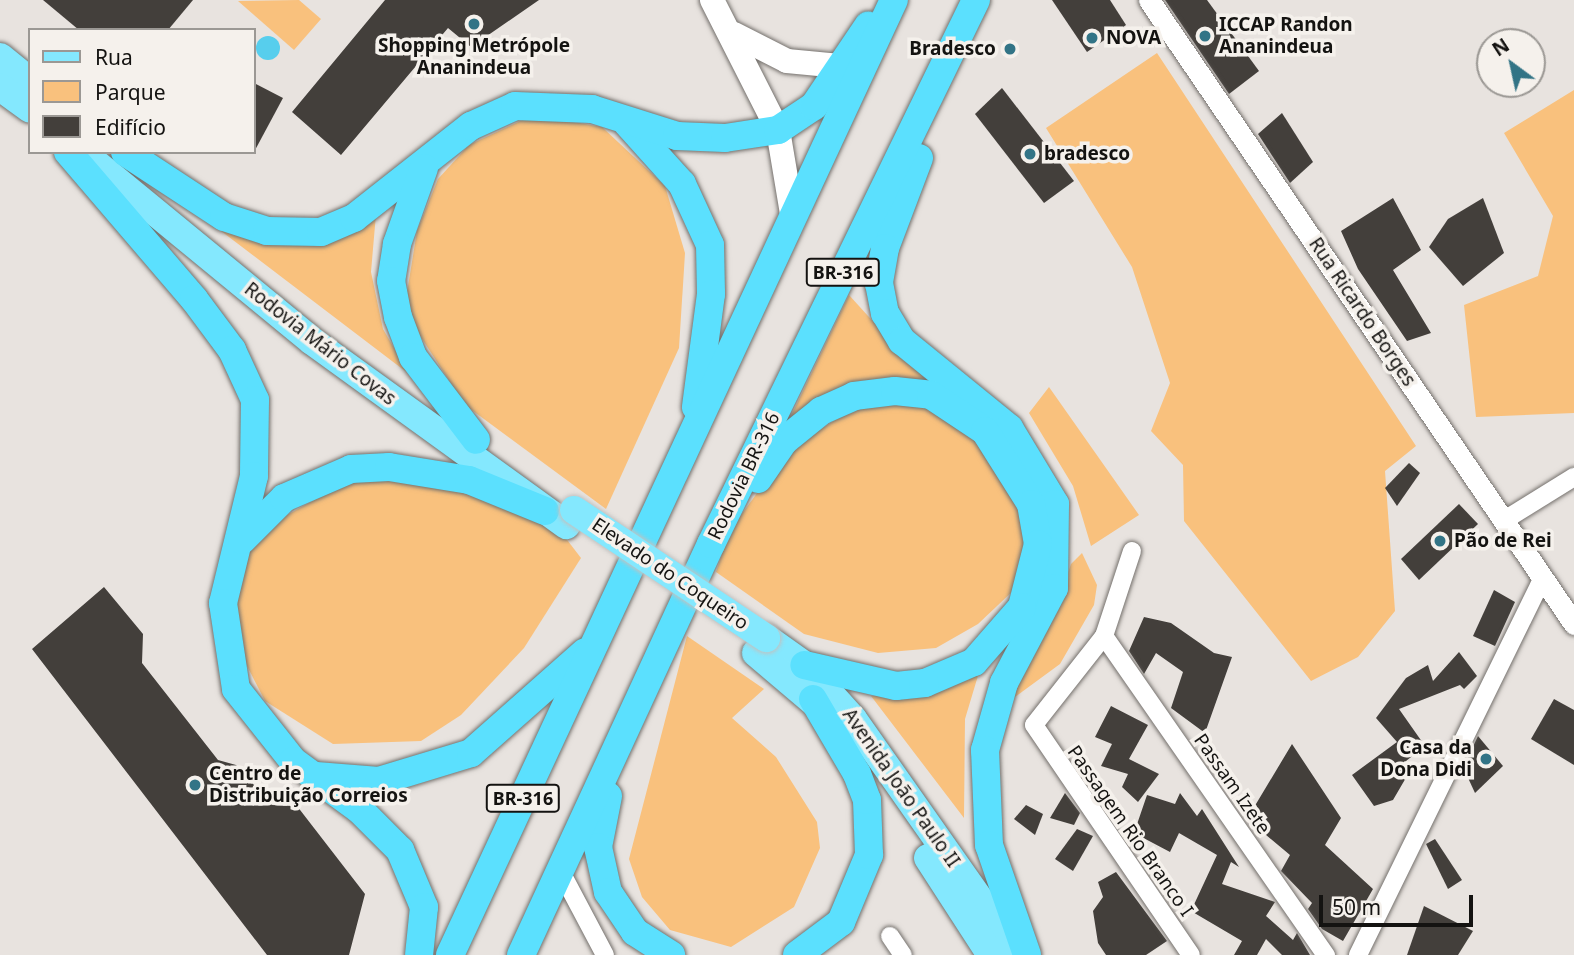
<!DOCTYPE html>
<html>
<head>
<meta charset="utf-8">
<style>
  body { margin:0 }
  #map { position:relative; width:1574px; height:955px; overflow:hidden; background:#e8e3df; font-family:"Noto Sans",sans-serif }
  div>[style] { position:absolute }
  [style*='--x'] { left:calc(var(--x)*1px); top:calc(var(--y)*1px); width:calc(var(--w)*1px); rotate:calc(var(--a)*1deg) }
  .green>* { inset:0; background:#f9c17d }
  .water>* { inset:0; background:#57ceed }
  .round { border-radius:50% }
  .building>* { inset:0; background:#433f3b }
  .roads { filter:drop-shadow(0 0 2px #74706c) drop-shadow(0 0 2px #74706c) }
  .minor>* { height:18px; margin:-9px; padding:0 9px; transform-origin:9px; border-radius:9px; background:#fff }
  .tertiary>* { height:21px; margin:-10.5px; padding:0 10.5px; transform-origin:10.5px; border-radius:10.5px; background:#fff }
  .secondary>* { height:24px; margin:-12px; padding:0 12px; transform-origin:12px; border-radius:12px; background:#fff }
  .primary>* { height:28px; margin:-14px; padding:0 14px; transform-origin:14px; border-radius:14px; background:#84e8fe }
  .trunk>* { height:28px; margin:-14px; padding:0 14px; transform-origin:14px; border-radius:14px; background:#5be0fe }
  .bridges { filter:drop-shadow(0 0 2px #c2c2c1) drop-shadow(0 0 2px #c2c2c1) }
  .primary-bridge>* { height:28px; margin:-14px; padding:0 14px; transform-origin:14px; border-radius:14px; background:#84e8fe }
  .dots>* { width:19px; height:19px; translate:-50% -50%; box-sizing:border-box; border:4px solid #f5f1ec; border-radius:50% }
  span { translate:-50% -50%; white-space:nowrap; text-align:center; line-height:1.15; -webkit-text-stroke:7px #f5f1ec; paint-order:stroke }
  .shield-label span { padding:2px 5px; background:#f5f1ec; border:2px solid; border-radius:5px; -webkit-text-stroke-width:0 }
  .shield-label { font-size:18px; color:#141311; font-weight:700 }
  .poi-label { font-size:19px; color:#141311; font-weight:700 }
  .left { translate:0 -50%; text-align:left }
  .right { translate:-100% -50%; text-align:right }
  .street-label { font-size:19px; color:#141311 }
  .legend { position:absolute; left:28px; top:28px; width:228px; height:126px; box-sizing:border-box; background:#f5f1ec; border:2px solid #9b9894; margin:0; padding:9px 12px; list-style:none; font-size:21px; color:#141311 }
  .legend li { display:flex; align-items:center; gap:14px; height:35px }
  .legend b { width:35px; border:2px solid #9b9894 }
  .north { position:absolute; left:1476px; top:28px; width:70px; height:70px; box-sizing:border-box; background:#f5f1ec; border:2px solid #9b9894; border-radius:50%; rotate:327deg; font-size:19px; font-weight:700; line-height:28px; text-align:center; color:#141311 }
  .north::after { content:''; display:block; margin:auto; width:24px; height:32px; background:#327486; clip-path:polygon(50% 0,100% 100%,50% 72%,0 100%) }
  .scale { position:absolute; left:1319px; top:895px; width:154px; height:32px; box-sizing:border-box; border:4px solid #141311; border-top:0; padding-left:9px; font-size:21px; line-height:24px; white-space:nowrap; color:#141311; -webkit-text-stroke:5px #f5f1ec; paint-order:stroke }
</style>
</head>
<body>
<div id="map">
  <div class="green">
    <i style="clip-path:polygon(299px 0,321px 19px,294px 50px,238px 1px)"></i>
    <i style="clip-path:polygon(1157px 53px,1416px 446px,1385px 471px,1395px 611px,1358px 657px,1311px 681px,1184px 521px,1183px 465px,1151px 431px,1170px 383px,1132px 267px,1046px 128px)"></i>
    <i style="clip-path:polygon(1574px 90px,1574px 413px,1476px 417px,1464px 305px,1538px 276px,1553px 216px,1504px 133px)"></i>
    <i style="clip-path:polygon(533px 115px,602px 127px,665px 186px,685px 253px,679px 348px,606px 509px,465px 405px,404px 311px,417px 231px,438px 179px,469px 145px)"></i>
    <i style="clip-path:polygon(376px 214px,371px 272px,383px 329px,409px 374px,204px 218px,301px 240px)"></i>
    <i style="clip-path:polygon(849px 295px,937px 392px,791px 416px)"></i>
    <i style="clip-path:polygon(1049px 387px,1139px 515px,1091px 546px,1073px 486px,1029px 413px)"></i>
    <i style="clip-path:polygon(899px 404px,941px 411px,992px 453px,1038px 544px,1015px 589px,978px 624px,936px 648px,878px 653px,804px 634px,716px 572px,730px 530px,788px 451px,858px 405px)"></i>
    <i style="clip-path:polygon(349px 481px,413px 481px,545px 511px,581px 558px,524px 648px,461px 715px,421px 741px,333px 744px,265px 701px,242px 656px,227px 583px,267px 526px)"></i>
    <i style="clip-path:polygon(1082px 553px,1097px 585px,1094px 605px,1060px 664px,1008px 702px,1020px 660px,1050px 625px,1071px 564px)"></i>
    <i style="clip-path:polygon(687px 636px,764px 689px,732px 718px,776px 757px,817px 822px,820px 848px,794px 907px,731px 947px,670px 930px,642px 897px,629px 859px)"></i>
    <i style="clip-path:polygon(980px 669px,965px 719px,964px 818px,871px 696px,922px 693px)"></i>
  </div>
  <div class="water">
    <i class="round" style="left:256px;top:36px;width:24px;height:24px"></i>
  </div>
  <div class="building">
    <i style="clip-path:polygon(43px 0,193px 0,168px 30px,79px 30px)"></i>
    <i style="clip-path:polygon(385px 0,539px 0,471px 47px,448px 28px,341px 155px,292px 112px)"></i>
    <i style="clip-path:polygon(1052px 0,1110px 0,1126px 25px,1087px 52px)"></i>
    <i style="clip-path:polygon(1165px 0,1207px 0,1259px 71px,1229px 94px)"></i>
    <i style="clip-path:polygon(254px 83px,283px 98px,254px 152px)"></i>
    <i style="clip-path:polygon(1002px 88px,1074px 181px,1044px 203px,975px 114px)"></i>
    <i style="clip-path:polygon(1282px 113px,1313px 162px,1290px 183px,1258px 134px)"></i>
    <i style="clip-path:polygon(1393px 198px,1421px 250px,1393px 270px,1431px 333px,1407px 341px,1358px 269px,1341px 231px)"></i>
    <i style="clip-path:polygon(1483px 198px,1504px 253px,1463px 286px,1429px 247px,1448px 219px)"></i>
    <i style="clip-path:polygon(1409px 463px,1420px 473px,1397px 506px,1385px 488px)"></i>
    <i style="clip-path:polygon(1459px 504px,1478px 524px,1419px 580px,1401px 559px)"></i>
    <i style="clip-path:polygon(104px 587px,143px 634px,142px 663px,218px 760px,236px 765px,272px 805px,297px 806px,365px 894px,349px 955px,267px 955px,32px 649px)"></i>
    <i style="clip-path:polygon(1494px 590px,1515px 602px,1495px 646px,1473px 636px)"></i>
    <i style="clip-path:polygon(1144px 617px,1171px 623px,1214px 653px,1232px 657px,1205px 733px,1171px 708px,1183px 672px,1156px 653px,1144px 674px,1129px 651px)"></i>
    <i style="clip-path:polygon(1459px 652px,1477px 676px,1464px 689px,1460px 685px,1399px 709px,1425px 746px,1401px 765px,1407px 776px,1393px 800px,1374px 806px,1352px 775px,1397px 742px,1376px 718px,1406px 678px,1428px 665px,1433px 681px)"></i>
    <i style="clip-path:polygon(1554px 699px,1574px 710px,1574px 765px,1531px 739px)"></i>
    <i style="clip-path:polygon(1111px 706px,1148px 725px,1129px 759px,1159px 774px,1138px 802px,1122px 787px,1128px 774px,1101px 766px,1112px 744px,1095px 737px)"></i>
    <i style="clip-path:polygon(1478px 736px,1503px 766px,1475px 793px,1463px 767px)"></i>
    <i style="clip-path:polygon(1292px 744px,1341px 818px,1325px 845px,1373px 889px,1343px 941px,1322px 929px,1308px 909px,1312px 903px,1281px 871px,1290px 855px,1247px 819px)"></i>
    <i style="clip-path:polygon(1065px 793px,1080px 813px,1074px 825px,1050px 818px)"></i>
    <i style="clip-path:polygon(1180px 793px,1197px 816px,1202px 809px,1239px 867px,1231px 862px,1222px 884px,1275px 902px,1266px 916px,1293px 940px,1297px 933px,1310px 955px,1282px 955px,1266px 939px,1257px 955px,1234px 955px,1242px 941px,1191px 911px,1217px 855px,1179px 833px,1170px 852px,1134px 833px,1147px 795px,1175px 804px)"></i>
    <i style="clip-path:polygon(1026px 805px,1043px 814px,1035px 835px,1014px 819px)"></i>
    <i style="clip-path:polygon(1077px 829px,1093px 836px,1073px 871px,1055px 859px)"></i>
    <i style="clip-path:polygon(1435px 839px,1462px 880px,1448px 889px,1426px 844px)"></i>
    <i style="clip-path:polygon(1116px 872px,1167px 941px,1146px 955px,1106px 955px,1098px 943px,1093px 911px,1103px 897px,1098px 882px)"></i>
    <i style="clip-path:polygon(1424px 906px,1473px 931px,1458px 955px,1407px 955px)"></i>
  </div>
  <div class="roads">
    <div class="minor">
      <i style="--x:1503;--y:521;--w:84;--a:-31.8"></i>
      <i style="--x:1132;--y:551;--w:89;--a:108.2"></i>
      <i style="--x:1104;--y:636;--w:113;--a:128.2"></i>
      <i style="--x:1034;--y:725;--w:278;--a:55.7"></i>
      <i style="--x:1104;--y:636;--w:389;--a:55.2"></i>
      <i style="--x:560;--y:870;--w:96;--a:62.1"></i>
      <i style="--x:890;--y:936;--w:23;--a:56"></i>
      <i style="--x:1358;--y:955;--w:420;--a:-63.9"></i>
    </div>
    <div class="tertiary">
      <i style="--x:1149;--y:0;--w:755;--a:55.74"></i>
    </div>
    <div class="secondary">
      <i style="--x:712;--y:0;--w:146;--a:63.1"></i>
      <i style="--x:778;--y:130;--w:91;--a:80.5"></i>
      <i style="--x:734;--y:34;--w:59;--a:27"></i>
      <i style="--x:787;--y:61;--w:53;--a:5.4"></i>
    </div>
    <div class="primary">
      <i style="--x:0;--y:57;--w:38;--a:39"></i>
      <i style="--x:0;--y:87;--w:37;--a:36"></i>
      <i style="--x:82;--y:152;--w:298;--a:39.4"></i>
      <i style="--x:312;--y:341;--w:314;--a:35.9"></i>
      <i style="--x:766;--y:638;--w:47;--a:35.4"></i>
      <i style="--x:804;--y:665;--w:73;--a:47.8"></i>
      <i style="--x:853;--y:719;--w:289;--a:54.9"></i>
      <i style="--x:756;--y:653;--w:96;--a:40.3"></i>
      <i style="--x:928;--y:858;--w:116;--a:57"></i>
    </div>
    <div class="trunk">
      <i style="--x:627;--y:123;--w:82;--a:48"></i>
      <i style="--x:682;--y:184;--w:67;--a:65.3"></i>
      <i style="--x:710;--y:245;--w:49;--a:88.8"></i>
      <i style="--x:711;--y:294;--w:114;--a:97.6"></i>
      <i style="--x:68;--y:152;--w:194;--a:49.4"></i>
      <i style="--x:194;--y:299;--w:64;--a:53.3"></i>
      <i style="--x:232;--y:350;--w:55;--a:65.3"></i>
      <i style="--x:255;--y:400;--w:76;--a:90.8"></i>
      <i style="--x:254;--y:476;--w:131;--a:103.7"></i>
      <i style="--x:223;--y:603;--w:87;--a:81.4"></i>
      <i style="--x:236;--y:689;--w:92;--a:51.6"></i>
      <i style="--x:293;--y:761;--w:83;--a:36.2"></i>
      <i style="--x:360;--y:810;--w:57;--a:45"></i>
      <i style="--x:400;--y:850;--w:62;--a:67.2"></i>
      <i style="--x:424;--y:907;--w:48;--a:95.9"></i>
      <i style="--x:125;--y:152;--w:118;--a:33.3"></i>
      <i style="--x:224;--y:217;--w:45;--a:18"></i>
      <i style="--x:267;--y:231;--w:54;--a:1.1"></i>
      <i style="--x:321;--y:232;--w:36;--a:-23"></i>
      <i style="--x:354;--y:218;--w:149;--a:-38.2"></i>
      <i style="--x:471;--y:126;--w:48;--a:-24.4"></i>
      <i style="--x:515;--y:106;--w:77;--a:2.2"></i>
      <i style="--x:592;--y:109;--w:89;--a:17.6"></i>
      <i style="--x:677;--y:136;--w:48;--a:2.4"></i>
      <i style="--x:725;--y:138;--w:54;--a:-8.6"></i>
      <i style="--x:778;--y:130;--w:43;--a:-33.7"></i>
      <i style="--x:814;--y:106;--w:97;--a:-56"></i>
      <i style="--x:919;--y:158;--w:96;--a:110.7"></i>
      <i style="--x:885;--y:248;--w:36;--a:100"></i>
      <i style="--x:879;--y:283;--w:31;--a:79"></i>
      <i style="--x:885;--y:313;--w:33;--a:59"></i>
      <i style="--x:902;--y:341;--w:138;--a:39.1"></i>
      <i style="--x:1009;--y:428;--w:89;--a:58.8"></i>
      <i style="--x:1055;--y:504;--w:84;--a:90.7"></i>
      <i style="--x:1054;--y:588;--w:107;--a:117.8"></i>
      <i style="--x:1004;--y:683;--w:70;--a:105.8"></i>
      <i style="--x:985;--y:750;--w:95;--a:87.6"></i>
      <i style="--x:989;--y:845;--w:116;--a:70.9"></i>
      <i style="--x:424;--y:168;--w:81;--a:109.6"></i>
      <i style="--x:397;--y:244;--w:37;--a:99"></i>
      <i style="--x:391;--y:281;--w:37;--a:79"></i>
      <i style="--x:398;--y:317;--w:43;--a:69.4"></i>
      <i style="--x:413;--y:357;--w:104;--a:52.8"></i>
      <i style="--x:758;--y:479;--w:46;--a:-55.6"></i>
      <i style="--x:784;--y:441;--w:48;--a:-39"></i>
      <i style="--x:821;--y:411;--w:36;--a:-24"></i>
      <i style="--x:854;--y:396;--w:41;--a:-7"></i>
      <i style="--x:895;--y:391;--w:36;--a:6"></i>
      <i style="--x:931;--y:395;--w:65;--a:33.7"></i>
      <i style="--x:985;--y:431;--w:86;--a:57.8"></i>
      <i style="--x:1031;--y:504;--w:41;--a:80.1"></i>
      <i style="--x:1038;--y:544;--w:65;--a:104.3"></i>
      <i style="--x:1022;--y:607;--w:73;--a:131.1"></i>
      <i style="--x:974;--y:662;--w:53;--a:156.8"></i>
      <i style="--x:925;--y:683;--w:29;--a:174"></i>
      <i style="--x:896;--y:686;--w:94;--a:-167.1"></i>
      <i style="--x:242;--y:540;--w:59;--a:-45"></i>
      <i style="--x:284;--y:498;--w:73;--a:-23.4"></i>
      <i style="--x:351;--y:469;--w:38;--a:-3"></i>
      <i style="--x:389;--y:467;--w:81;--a:9.2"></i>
      <i style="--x:469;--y:480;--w:82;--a:22.2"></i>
      <i style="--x:316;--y:776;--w:63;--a:4.5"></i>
      <i style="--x:379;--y:781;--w:96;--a:-16.9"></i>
      <i style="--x:471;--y:753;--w:152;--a:-41.5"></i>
      <i style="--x:608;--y:796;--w:52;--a:101.1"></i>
      <i style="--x:598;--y:847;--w:46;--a:77.5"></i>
      <i style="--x:608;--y:892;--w:48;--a:56"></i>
      <i style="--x:635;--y:932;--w:43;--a:32.6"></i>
      <i style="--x:450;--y:955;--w:1053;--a:-65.07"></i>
      <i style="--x:521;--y:955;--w:453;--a:-65.2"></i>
      <i style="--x:711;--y:544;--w:605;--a:-64.03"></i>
      <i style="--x:797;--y:955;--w:55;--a:-36.9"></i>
      <i style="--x:841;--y:922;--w:73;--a:-67.3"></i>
      <i style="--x:869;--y:855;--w:55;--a:-92.1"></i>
      <i style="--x:867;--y:800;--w:28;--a:-111"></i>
      <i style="--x:857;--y:774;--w:87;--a:-120.4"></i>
    </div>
  </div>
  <div class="bridges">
    <div class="primary-bridge">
      <i style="--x:574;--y:510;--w:231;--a:33.7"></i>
    </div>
  </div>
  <div class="dots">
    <i style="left:474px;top:24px;background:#327486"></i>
    <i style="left:1205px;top:36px;background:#327486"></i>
    <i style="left:1092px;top:38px;background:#327486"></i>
    <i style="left:1010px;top:49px;background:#327486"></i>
    <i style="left:1030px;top:154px;background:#327486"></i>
    <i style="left:1440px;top:541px;background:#327486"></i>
    <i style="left:1486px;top:759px;background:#327486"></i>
    <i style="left:195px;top:785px;background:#327486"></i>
  </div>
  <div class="shield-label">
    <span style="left:843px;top:272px">BR-316</span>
    <span style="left:523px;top:798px">BR-316</span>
  </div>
  <div class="poi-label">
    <span class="left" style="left:1219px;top:36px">ICCAP Randon<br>Ananindeua</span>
    <span class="left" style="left:1106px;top:38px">NOVA</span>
    <span style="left:474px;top:57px">Shopping Metrópole<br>Ananindeua</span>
    <span class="right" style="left:996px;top:49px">Bradesco</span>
    <span class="left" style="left:1044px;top:154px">bradesco</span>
    <span class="left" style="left:1454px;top:541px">Pão de Rei</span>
    <span class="right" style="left:1472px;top:759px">Casa da<br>Dona Didi</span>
    <span class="left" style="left:209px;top:785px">Centro de<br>Distribuição Correios</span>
  </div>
  <div class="street-label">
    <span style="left:1362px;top:312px;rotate:56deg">Rua Ricardo Borges</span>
    <span style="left:320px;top:344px;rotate:38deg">Rodovia Mário Covas</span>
    <span style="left:744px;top:476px;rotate:-64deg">Rodovia BR-316</span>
    <span style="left:670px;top:574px;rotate:34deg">Elevado do Coqueiro</span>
    <span style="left:1232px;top:784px;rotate:55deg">Passam Izete</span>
    <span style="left:901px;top:788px;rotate:55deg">Avenida João Paulo II</span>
    <span style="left:1130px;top:831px;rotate:55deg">Passagem Rio Branco I</span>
  </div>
  <ul class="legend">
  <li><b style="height:9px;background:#84e8fe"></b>Rua</li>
  <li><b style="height:19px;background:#f9c17d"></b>Parque</li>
  <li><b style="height:19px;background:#433f3b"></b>Edifício</li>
  </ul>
  <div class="north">N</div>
  <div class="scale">50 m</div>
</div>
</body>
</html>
